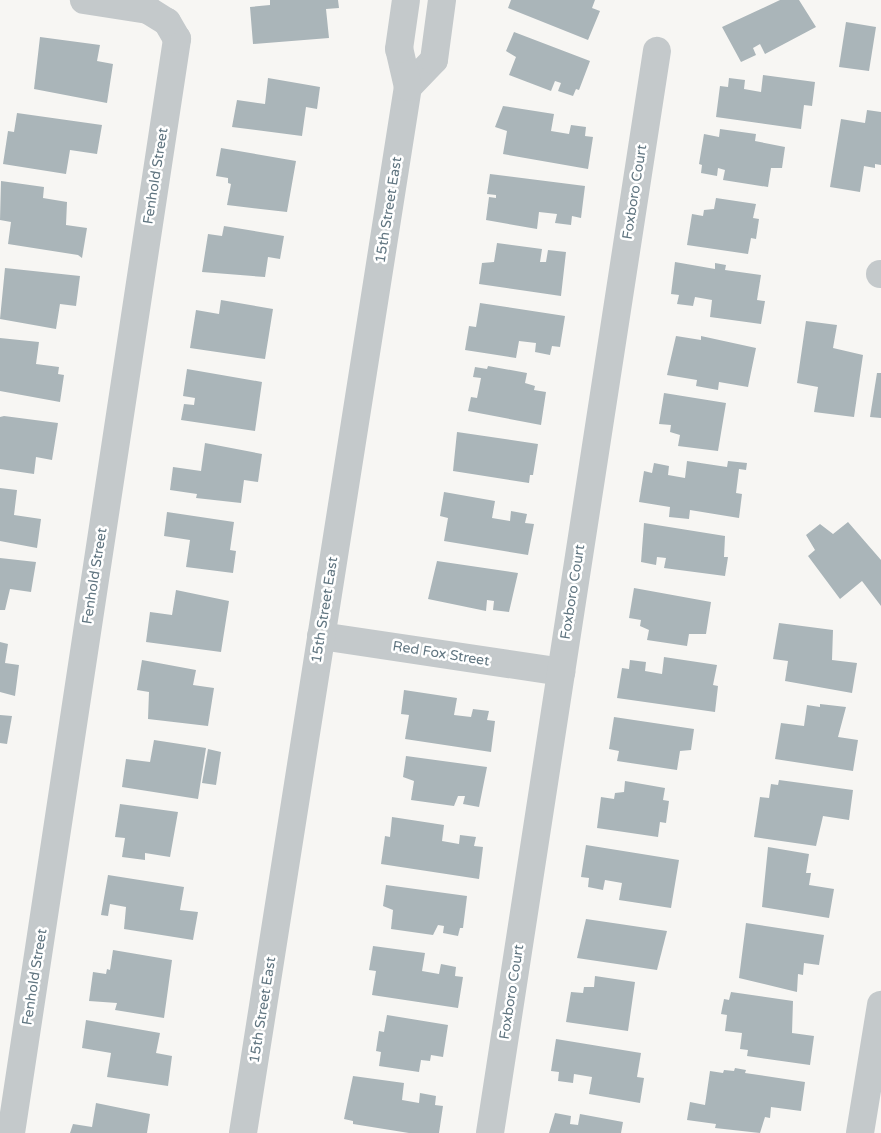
<!DOCTYPE html>
<html>
<head>
<meta charset="utf-8">
<style>
  body { margin:0 }
  #map { position:relative; width:881px; height:1133px; overflow:hidden; background:#f7f6f3; font-family:"Varela Round",sans-serif }
  div>[style] { position:absolute }
  [style*='--x'] { left:calc(var(--x)*1px); top:calc(var(--y)*1px); width:calc(var(--w)*1px); rotate:calc(var(--a)*1deg) }
  .building>* { inset:0; background:#aab5b9 }
  .minor>* { height:28px; margin:-14px; padding:0 14px; transform-origin:14px; border-radius:14px; background:#c4c9cb }
  .tertiary>* { height:28px; margin:-14px; padding:0 14px; transform-origin:14px; border-radius:14px; background:#c4c9cb }
  span { translate:-50% -50%; white-space:nowrap; text-align:center; line-height:1.15; -webkit-text-stroke:5px #fff; paint-order:stroke }
  .street-label { font-size:14px; color:#607580 }
</style>
</head>
<body>
<div id="map">
  <div class="building">
    <i style="clip-path:polygon(270px 0,338px 0,339px 8px,326px 9px,329px 38px,253px 44px,250px 7px,270px 5px)"></i>
    <i style="clip-path:polygon(511px 0,595px 0,592px 8px,600px 11px,588px 40px,508px 8px)"></i>
    <i style="clip-path:polygon(780px 0,799px 0,816px 27px,765px 54px,760px 44px,753px 48px,756px 55px,741px 62px,722px 27px)"></i>
    <i style="clip-path:polygon(846px 22px,876px 27px,869px 71px,839px 67px)"></i>
    <i style="clip-path:polygon(514px 32px,590px 61px,579px 90px,576px 89px,573px 96px,558px 91px,561px 83px,555px 81px,551px 91px,509px 75px,516px 57px,506px 51px)"></i>
    <i style="clip-path:polygon(40px 37px,100px 45px,97px 61px,113px 64px,107px 103px,34px 89px)"></i>
    <i style="clip-path:polygon(763px 75px,815px 82px,812px 106px,804px 105px,801px 129px,716px 117px,720px 86px,728px 87px,729px 78px,745px 80px,744px 89px,761px 92px)"></i>
    <i style="clip-path:polygon(268px 78px,320px 87px,317px 109px,306px 107px,302px 136px,232px 127px,237px 100px,265px 104px)"></i>
    <i style="clip-path:polygon(503px 106px,554px 114px,551px 131px,569px 134px,571px 125px,586px 127px,585px 136px,593px 137px,588px 169px,503px 154px,507px 131px,495px 127px)"></i>
    <i style="clip-path:polygon(867px 110px,881px 112px,881px 165px,875px 164px,875px 168px,864px 166px,860px 192px,830px 187px,841px 119px,865px 123px)"></i>
    <i style="clip-path:polygon(17px 113px,102px 125px,97px 154px,70px 150px,66px 174px,3px 164px,8px 131px,14px 132px)"></i>
    <i style="clip-path:polygon(720px 129px,756px 134px,755px 141px,785px 147px,782px 168px,771px 168px,768px 187px,723px 180px,725px 170px,718px 168px,717px 176px,701px 173px,702px 165px,699px 164px,704px 134px,719px 137px)"></i>
    <i style="clip-path:polygon(221px 148px,296px 161px,287px 212px,227px 205px,231px 184px,228px 183px,228px 178px,216px 176px)"></i>
    <i style="clip-path:polygon(490px 174px,585px 186px,581px 218px,572px 216px,571px 225px,555px 223px,557px 214px,539px 212px,537px 229px,486px 220px,489px 197px,496px 198px,496px 195px,487px 194px)"></i>
    <i style="clip-path:polygon(1px 181px,44px 187px,43px 198px,67px 202px,66px 225px,87px 228px,82px 258px,78px 255px,8px 244px,11px 222px,0 220px)"></i>
    <i style="clip-path:polygon(716px 198px,756px 204px,753px 218px,759px 219px,756px 239px,751px 238px,748px 254px,687px 245px,692px 214px,703px 216px,704px 210px,714px 209px)"></i>
    <i style="clip-path:polygon(224px 226px,284px 236px,280px 259px,268px 257px,265px 277px,202px 272px,208px 234px,222px 236px)"></i>
    <i style="clip-path:polygon(497px 243px,542px 249px,540px 262px,546px 262px,548px 250px,566px 252px,561px 296px,479px 284px,482px 263px,494px 262px)"></i>
    <i style="clip-path:polygon(675px 262px,715px 269px,715px 263px,726px 265px,725px 270px,761px 275px,757px 300px,765px 301px,761px 324px,710px 317px,712px 300px,695px 297px,693px 306px,677px 304px,679px 295px,671px 294px)"></i>
    <i style="clip-path:polygon(5px 268px,80px 276px,76px 306px,60px 304px,56px 329px,0 319px)"></i>
    <i style="clip-path:polygon(221px 300px,273px 309px,265px 359px,190px 348px,196px 310px,219px 314px)"></i>
    <i style="clip-path:polygon(480px 303px,565px 316px,560px 347px,552px 346px,550px 355px,535px 352px,536px 343px,519px 341px,516px 358px,465px 350px,469px 326px,476px 327px)"></i>
    <i style="clip-path:polygon(806px 321px,837px 325px,833px 348px,863px 355px,854px 417px,814px 412px,818px 387px,797px 383px)"></i>
    <i style="clip-path:polygon(676px 336px,701px 340px,701px 336px,756px 348px,748px 387px,719px 382px,718px 390px,696px 386px,697px 380px,667px 375px)"></i>
    <i style="clip-path:polygon(0 338px,39px 342px,36px 364px,59px 367px,58px 374px,64px 375px,60px 402px,0 391px)"></i>
    <i style="clip-path:polygon(488px 366px,527px 373px,525px 383px,535px 386px,534px 390px,546px 392px,541px 425px,468px 411px,471px 397px,477px 398px,481px 378px,473px 377px,475px 367px,487px 369px)"></i>
    <i style="clip-path:polygon(187px 369px,262px 382px,255px 431px,181px 420px,184px 404px,194px 405px,195px 398px,183px 396px)"></i>
    <i style="clip-path:polygon(877px 373px,881px 373px,881px 418px,870px 417px)"></i>
    <i style="clip-path:polygon(664px 393px,726px 403px,718px 451px,678px 446px,680px 435px,670px 432px,671px 425px,659px 424px)"></i>
    <i style="clip-path:polygon(4px 416px,58px 423px,52px 460px,36px 457px,34px 474px,0 469px,0 417px)"></i>
    <i style="clip-path:polygon(457px 432px,538px 444px,533px 475px,530px 475px,529px 483px,453px 471px)"></i>
    <i style="clip-path:polygon(205px 443px,262px 454px,258px 482px,244px 480px,241px 503px,196px 498px,197px 494px,170px 490px,173px 467px,201px 471px)"></i>
    <i style="clip-path:polygon(687px 461px,727px 467px,728px 461px,747px 463px,746px 470px,739px 469px,736px 493px,742px 494px,739px 518px,690px 510px,689px 519px,669px 517px,670px 507px,639px 502px,644px 471px,652px 473px,654px 463px,669px 466px,668px 475px,685px 478px)"></i>
    <i style="clip-path:polygon(0 488px,17px 490px,14px 515px,41px 519px,37px 548px,0 541px)"></i>
    <i style="clip-path:polygon(444px 492px,495px 501px,492px 518px,510px 521px,511px 511px,527px 514px,525px 523px,534px 524px,528px 555px,444px 541px,448px 518px,440px 516px)"></i>
    <i style="clip-path:polygon(167px 512px,234px 522px,230px 550px,236px 551px,233px 573px,186px 567px,190px 540px,164px 536px)"></i>
    <i style="clip-path:polygon(848px 522px,881px 560px,881px 606px,862px 581px,840px 599px,808px 556px,815px 550px,806px 535px,820px 524px,833px 534px)"></i>
    <i style="clip-path:polygon(644px 523px,725px 536px,724px 557px,728px 557px,725px 576px,664px 568px,666px 558px,657px 557px,656px 565px,641px 562px)"></i>
    <i style="clip-path:polygon(0 558px,36px 562px,31px 592px,10px 589px,5px 610px,0 610px)"></i>
    <i style="clip-path:polygon(437px 561px,518px 573px,509px 612px,493px 610px,494px 601px,487px 600px,486px 611px,428px 599px)"></i>
    <i style="clip-path:polygon(634px 588px,711px 602px,706px 634px,689px 634px,687px 646px,647px 640px,649px 630px,640px 626px,641px 620px,629px 618px)"></i>
    <i style="clip-path:polygon(176px 590px,229px 601px,221px 652px,146px 642px,150px 612px,172px 615px)"></i>
    <i style="clip-path:polygon(779px 623px,833px 630px,832px 660px,857px 663px,852px 693px,785px 681px,788px 661px,773px 659px)"></i>
    <i style="clip-path:polygon(0 642px,8px 644px,5px 663px,19px 665px,15px 696px,0 692px)"></i>
    <i style="clip-path:polygon(664px 657px,717px 665px,713px 685px,718px 686px,715px 712px,617px 698px,622px 668px,629px 669px,630px 660px,646px 662px,645px 671px,662px 674px)"></i>
    <i style="clip-path:polygon(142px 660px,196px 670px,193px 685px,214px 688px,208px 726px,148px 719px,149px 692px,137px 690px)"></i>
    <i style="clip-path:polygon(404px 690px,457px 698px,454px 715px,471px 717px,473px 709px,489px 711px,487px 720px,495px 721px,491px 752px,405px 739px,409px 715px,401px 714px)"></i>
    <i style="clip-path:polygon(820px 704px,846px 707px,838px 737px,858px 740px,853px 771px,775px 759px,781px 723px,804px 726px,807px 705px,820px 707px)"></i>
    <i style="clip-path:polygon(0 715px,12px 716px,7px 744px,0 743px)"></i>
    <i style="clip-path:polygon(614px 717px,694px 729px,691px 750px,680px 751px,677px 770px,617px 761px,619px 751px,609px 749px)"></i>
    <i style="clip-path:polygon(154px 740px,206px 748px,198px 799px,122px 787px,126px 759px,150px 762px)"></i>
    <i style="clip-path:polygon(208px 749px,221px 752px,216px 785px,202px 783px)"></i>
    <i style="clip-path:polygon(406px 756px,487px 767px,479px 807px,463px 804px,465px 796px,458px 796px,454px 806px,411px 800px,414px 781px,403px 777px)"></i>
    <i style="clip-path:polygon(779px 780px,853px 790px,849px 820px,823px 816px,816px 846px,754px 837px,760px 797px,769px 798px,771px 784px,778px 785px)"></i>
    <i style="clip-path:polygon(625px 781px,665px 788px,663px 800px,669px 801px,666px 823px,660px 822px,658px 837px,597px 828px,601px 797px,614px 799px,615px 793px,624px 792px)"></i>
    <i style="clip-path:polygon(120px 804px,178px 812px,170px 857px,145px 853px,145px 860px,122px 857px,125px 838px,115px 837px)"></i>
    <i style="clip-path:polygon(392px 817px,444px 825px,442px 841px,459px 844px,460px 835px,476px 837px,474px 846px,483px 847px,479px 879px,381px 864px,385px 836px,390px 837px)"></i>
    <i style="clip-path:polygon(586px 845px,679px 860px,671px 908px,619px 900px,622px 883px,605px 880px,603px 890px,588px 887px,589px 878px,581px 877px)"></i>
    <i style="clip-path:polygon(768px 847px,809px 854px,806px 873px,811px 873px,809px 885px,834px 889px,829px 918px,762px 907px)"></i>
    <i style="clip-path:polygon(108px 875px,184px 887px,180px 910px,198px 912px,193px 940px,124px 929px,126px 907px,110px 904px,108px 916px,101px 915px)"></i>
    <i style="clip-path:polygon(386px 885px,467px 896px,463px 928px,460px 928px,458px 936px,443px 933px,444px 926px,438px 925px,433px 935px,391px 929px,393px 910px,383px 906px)"></i>
    <i style="clip-path:polygon(586px 919px,667px 931px,657px 970px,577px 958px)"></i>
    <i style="clip-path:polygon(746px 923px,824px 935px,819px 965px,804px 963px,803px 975px,798px 974px,797px 992px,739px 978px)"></i>
    <i style="clip-path:polygon(373px 946px,425px 953px,422px 971px,439px 974px,441px 964px,456px 967px,455px 976px,463px 977px,458px 1008px,372px 995px,376px 971px,369px 970px)"></i>
    <i style="clip-path:polygon(113px 950px,172px 960px,164px 1018px,115px 1010px,117px 1003px,89px 1001px,93px 972px,106px 974px,107px 969px,110px 970px)"></i>
    <i style="clip-path:polygon(595px 976px,635px 982px,628px 1031px,566px 1022px,571px 992px,583px 993px,584px 987px,594px 987px)"></i>
    <i style="clip-path:polygon(731px 992px,793px 1001px,792px 1033px,814px 1036px,810px 1065px,747px 1056px,748px 1050px,740px 1049px,742px 1033px,725px 1031px,727px 1015px,721px 1014px,724px 999px,729px 1000px)"></i>
    <i style="clip-path:polygon(387px 1015px,448px 1025px,443px 1057px,431px 1055px,430px 1061px,421px 1060px,419px 1072px,379px 1066px,381px 1052px,376px 1051px,379px 1031px,384px 1032px)"></i>
    <i style="clip-path:polygon(86px 1020px,160px 1033px,156px 1053px,172px 1056px,168px 1086px,107px 1077px,111px 1053px,82px 1048px)"></i>
    <i style="clip-path:polygon(556px 1039px,641px 1053px,637px 1077px,644px 1078px,640px 1103px,589px 1094px,592px 1077px,574px 1074px,573px 1083px,558px 1081px,559px 1072px,551px 1071px)"></i>
    <i style="clip-path:polygon(735px 1068px,746px 1070px,745px 1073px,805px 1082px,801px 1111px,771px 1107px,770px 1118px,765px 1117px,760px 1133px,715px 1128px,716px 1124px,687px 1120px,690px 1102px,705px 1105px,710px 1071px,723px 1073px,724px 1070px,734px 1071px)"></i>
    <i style="clip-path:polygon(353px 1076px,404px 1083px,402px 1100px,419px 1103px,420px 1093px,436px 1096px,435px 1105px,443px 1106px,439px 1133px,409px 1133px,353px 1124px,353px 1121px,344px 1119px)"></i>
    <i style="clip-path:polygon(96px 1103px,150px 1114px,147px 1133px,70px 1133px,73px 1124px,92px 1127px)"></i>
    <i style="clip-path:polygon(555px 1113px,571px 1116px,570px 1124px,578px 1125px,580px 1114px,623px 1122px,621px 1133px,549px 1133px)"></i>
  </div>
  <div class="minor">
    <i style="--x:880;--y:274;--w:1;--a:0"></i>
    <i style="--x:321;--y:636;--w:243;--a:8.5"></i>
    <i style="--x:11;--y:1133;--w:1107;--a:-81.37"></i>
    <i style="--x:177;--y:39;--w:20;--a:-120"></i>
    <i style="--x:167;--y:22;--w:22;--a:-148"></i>
    <i style="--x:148;--y:10;--w:65;--a:-171.1"></i>
    <i style="--x:490;--y:1133;--w:1095;--a:-81.23"></i>
    <i style="--x:860;--y:1133;--w:130;--a:-80.7"></i>
  </div>
  <div class="tertiary">
    <i style="--x:408;--y:87;--w:37;--a:-46"></i>
    <i style="--x:434;--y:60;--w:61;--a:-82.4"></i>
    <i style="--x:243;--y:1133;--w:1059;--a:-81.04"></i>
    <i style="--x:408;--y:87;--w:39;--a:-103"></i>
    <i style="--x:399;--y:49;--w:49;--a:-81.9"></i>
  </div>
  <div class="street-label">
    <span style="left:156px;top:176px;rotate:-81deg">Fenhold Street</span>
    <span style="left:635px;top:192px;rotate:-81deg">Foxboro Court</span>
    <span style="left:389px;top:210px;rotate:-81deg">15th Street East</span>
    <span style="left:95px;top:576px;rotate:-81deg">Fenhold Street</span>
    <span style="left:573px;top:592px;rotate:-81deg">Foxboro Court</span>
    <span style="left:325px;top:610px;rotate:-81deg">15th Street East</span>
    <span style="left:441px;top:654px;rotate:9deg">Red Fox Street</span>
    <span style="left:35px;top:977px;rotate:-81deg">Fenhold Street</span>
    <span style="left:512px;top:992px;rotate:-81deg">Foxboro Court</span>
    <span style="left:263px;top:1010px;rotate:-81deg">15th Street East</span>
  </div>
</div>
</body>
</html>
